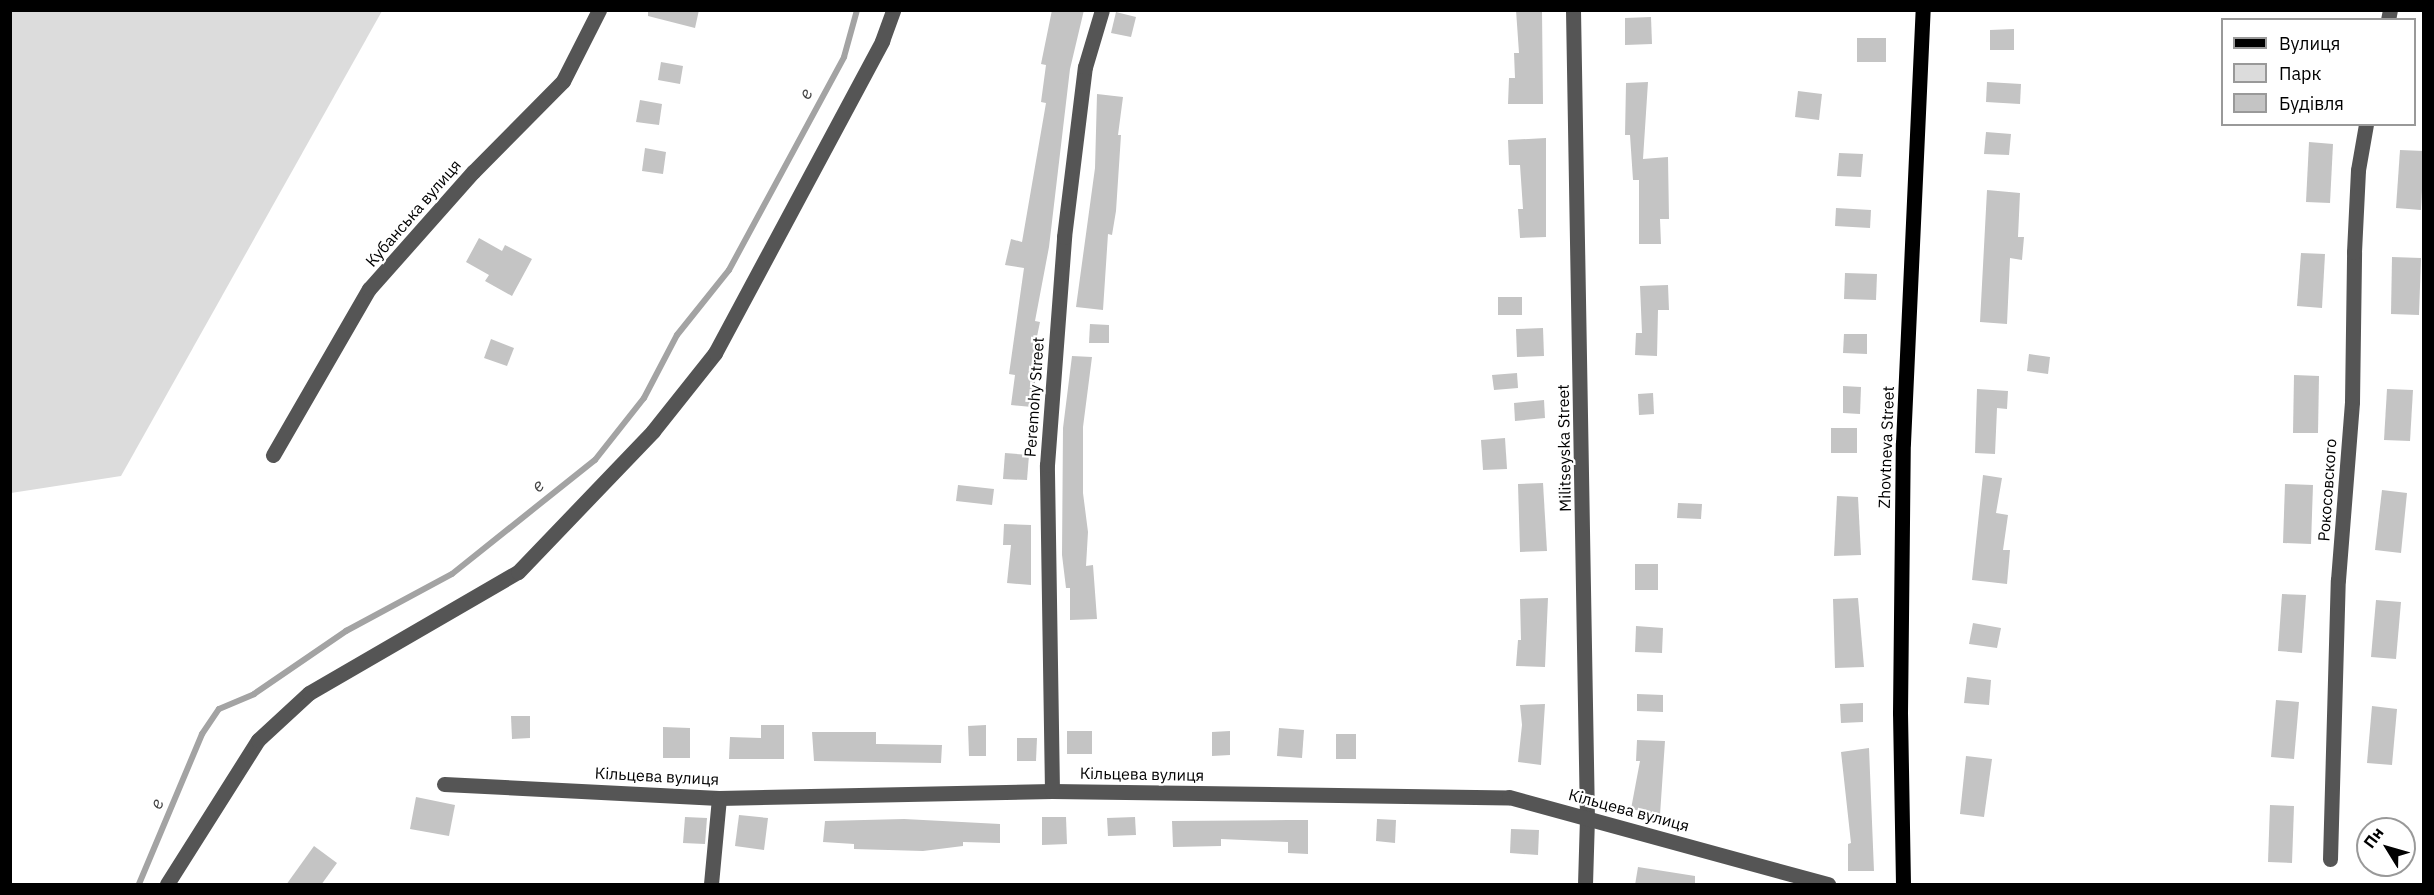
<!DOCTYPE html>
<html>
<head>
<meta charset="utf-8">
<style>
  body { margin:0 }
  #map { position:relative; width:2434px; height:895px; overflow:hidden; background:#fff; font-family:"IBM Plex Sans",sans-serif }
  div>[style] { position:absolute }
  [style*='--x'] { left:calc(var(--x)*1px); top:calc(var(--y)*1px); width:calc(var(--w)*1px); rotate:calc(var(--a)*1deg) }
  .green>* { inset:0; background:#dcdcdc }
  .stream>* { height:6px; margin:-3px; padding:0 3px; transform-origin:3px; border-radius:3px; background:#a3a3a3 }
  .building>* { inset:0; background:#c4c4c4 }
  .minor>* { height:15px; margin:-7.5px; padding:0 7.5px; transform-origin:7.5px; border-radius:7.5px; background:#555 }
  .major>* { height:15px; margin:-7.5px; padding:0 7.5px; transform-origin:7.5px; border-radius:7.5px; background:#000 }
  span { translate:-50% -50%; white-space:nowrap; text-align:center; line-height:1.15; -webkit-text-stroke:4.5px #fff; paint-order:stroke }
  .street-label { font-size:16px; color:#000 }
  .water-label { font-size:18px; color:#444; font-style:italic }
  .frame { position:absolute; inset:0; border:12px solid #000; pointer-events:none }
  .legend { position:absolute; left:2221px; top:18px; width:195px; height:108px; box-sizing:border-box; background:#fff; border:2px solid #999; margin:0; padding:8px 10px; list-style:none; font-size:18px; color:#000 }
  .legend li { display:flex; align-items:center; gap:12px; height:30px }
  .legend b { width:30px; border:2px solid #999 }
  .north { position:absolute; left:2356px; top:817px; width:60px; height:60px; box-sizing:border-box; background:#fff; border:2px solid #999; border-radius:50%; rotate:307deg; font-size:16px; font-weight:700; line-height:24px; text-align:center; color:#000 }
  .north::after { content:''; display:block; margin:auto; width:21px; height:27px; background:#000; clip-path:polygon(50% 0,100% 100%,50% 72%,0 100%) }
</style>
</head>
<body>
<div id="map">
  <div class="green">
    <i style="clip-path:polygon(11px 10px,382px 11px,121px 476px,11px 493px)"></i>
  </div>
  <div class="stream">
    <i style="--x:139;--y:884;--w:163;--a:-67.2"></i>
    <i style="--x:202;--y:734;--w:30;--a:-56"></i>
    <i style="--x:219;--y:709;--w:38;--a:-23"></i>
    <i style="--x:254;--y:694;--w:112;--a:-34.4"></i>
    <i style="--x:346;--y:631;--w:120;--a:-28.3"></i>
    <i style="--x:452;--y:574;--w:183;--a:-38.6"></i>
    <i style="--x:595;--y:460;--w:79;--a:-51.7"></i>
    <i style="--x:644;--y:398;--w:71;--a:-62.4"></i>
    <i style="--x:677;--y:335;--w:83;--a:-51.3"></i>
    <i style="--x:729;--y:270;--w:242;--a:-61.6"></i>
    <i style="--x:844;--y:57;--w:49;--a:-74.5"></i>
  </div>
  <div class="building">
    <i style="clip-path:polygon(648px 10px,699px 10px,695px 28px,648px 16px)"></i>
    <i style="clip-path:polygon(1052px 10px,1084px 10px,1070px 69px,1049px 247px,1035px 321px,1040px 322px,1033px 356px,1038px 357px,1032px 407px,1011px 405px,1015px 375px,1009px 374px,1024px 268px,1005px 265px,1011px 239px,1022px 242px,1046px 103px,1041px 102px,1046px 65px,1041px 64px)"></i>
    <i style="clip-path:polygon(1516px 10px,1542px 10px,1543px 104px,1508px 104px,1509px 78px,1515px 78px,1514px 53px,1519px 53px)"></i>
    <i style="clip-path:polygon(1116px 12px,1136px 17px,1131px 37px,1111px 33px)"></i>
    <i style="clip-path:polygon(1651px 17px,1652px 44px,1625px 45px,1625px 18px)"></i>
    <i style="clip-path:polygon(2014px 29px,2014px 50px,1990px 50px,1990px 30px)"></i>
    <i style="clip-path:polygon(1857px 38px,1886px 38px,1886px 62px,1857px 62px)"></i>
    <i style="clip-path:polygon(661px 62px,683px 66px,680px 84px,658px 80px)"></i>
    <i style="clip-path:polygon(1648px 82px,1643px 159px,1668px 157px,1669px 219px,1660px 219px,1661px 244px,1639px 244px,1639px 180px,1633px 180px,1630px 135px,1625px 135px,1626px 83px)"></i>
    <i style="clip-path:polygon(1987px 82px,2021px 84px,2020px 104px,1986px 102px)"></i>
    <i style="clip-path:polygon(1798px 91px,1822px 94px,1819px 120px,1795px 117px)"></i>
    <i style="clip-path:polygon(1097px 94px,1123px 97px,1118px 135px,1121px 135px,1116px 211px,1112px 235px,1108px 234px,1103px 310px,1076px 307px,1095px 168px)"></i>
    <i style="clip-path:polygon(640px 100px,662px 104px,659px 125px,636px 122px)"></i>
    <i style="clip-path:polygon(1986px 132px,2011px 134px,2009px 155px,1984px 154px)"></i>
    <i style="clip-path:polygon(1546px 138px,1546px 237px,1520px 238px,1518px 209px,1523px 209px,1520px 165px,1509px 165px,1508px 140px)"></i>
    <i style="clip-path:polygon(2309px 142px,2333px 144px,2330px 203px,2306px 202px)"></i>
    <i style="clip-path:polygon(645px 148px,666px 152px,663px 174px,642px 171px)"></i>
    <i style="clip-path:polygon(2400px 150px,2424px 151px,2421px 210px,2396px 208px)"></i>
    <i style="clip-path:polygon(1839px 153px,1863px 154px,1861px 177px,1837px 176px)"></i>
    <i style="clip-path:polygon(1987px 190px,2020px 193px,2018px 237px,2024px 237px,2022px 260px,2010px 258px,2007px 324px,1980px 322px)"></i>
    <i style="clip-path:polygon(1836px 208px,1871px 210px,1870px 228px,1835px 226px)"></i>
    <i style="clip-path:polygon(479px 238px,502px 251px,505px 245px,532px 259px,512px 296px,485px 281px,489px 275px,466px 262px)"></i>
    <i style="clip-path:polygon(2301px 253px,2325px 254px,2322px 308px,2297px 306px)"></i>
    <i style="clip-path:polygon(2392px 257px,2421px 258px,2419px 315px,2391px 314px)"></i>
    <i style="clip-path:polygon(1845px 273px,1877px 274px,1876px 300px,1844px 299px)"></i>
    <i style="clip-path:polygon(1668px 285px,1669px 310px,1658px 310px,1657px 356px,1635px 355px,1636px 333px,1642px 333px,1640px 286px)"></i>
    <i style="clip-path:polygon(1498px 297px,1522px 297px,1522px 315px,1498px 315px)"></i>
    <i style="clip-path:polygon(1090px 324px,1109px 325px,1109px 343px,1089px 343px)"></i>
    <i style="clip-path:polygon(1543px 328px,1544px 356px,1517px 357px,1516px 329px)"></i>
    <i style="clip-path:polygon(1844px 334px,1867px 334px,1867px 354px,1843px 353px)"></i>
    <i style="clip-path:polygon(491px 339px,514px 348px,507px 366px,484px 358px)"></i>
    <i style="clip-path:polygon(2029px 354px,2050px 357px,2048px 374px,2027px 371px)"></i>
    <i style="clip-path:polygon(1072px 356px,1092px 357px,1083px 427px,1083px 493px,1088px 532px,1086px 566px,1093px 565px,1097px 619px,1070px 620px,1070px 588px,1066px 588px,1062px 555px,1063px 428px)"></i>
    <i style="clip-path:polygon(1517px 373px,1518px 388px,1494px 390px,1492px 375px)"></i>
    <i style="clip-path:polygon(2294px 375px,2319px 376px,2318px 433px,2293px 433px)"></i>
    <i style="clip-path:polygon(1843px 386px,1861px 387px,1860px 414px,1843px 413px)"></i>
    <i style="clip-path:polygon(1977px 389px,2008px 391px,2007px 409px,1997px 408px,1995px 454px,1975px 453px)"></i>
    <i style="clip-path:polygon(2387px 389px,2413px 390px,2410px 441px,2384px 440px)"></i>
    <i style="clip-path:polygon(1653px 393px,1654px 414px,1639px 415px,1638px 394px)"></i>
    <i style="clip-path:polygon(1544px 400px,1545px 418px,1515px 421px,1514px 403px)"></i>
    <i style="clip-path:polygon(1831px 428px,1857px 428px,1857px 453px,1831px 453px)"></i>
    <i style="clip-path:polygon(1505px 438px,1507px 469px,1483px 470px,1481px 440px)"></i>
    <i style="clip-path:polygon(1005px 453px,1029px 455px,1027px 480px,1003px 479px)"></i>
    <i style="clip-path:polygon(1983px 475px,2002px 478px,1996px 513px,2008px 515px,2003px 550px,2010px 550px,2007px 584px,1972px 580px)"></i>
    <i style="clip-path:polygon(1543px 483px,1547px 551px,1520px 552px,1518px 484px)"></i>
    <i style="clip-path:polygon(2285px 484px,2313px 485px,2311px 544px,2283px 543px)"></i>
    <i style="clip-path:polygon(958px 485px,994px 489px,992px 505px,956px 501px)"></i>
    <i style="clip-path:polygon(2382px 490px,2407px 493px,2401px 553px,2375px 550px)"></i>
    <i style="clip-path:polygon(1837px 496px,1858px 497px,1861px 555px,1834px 556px)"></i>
    <i style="clip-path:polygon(1678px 503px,1702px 504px,1701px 519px,1677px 518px)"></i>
    <i style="clip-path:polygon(1004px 524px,1031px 525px,1031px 585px,1007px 583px,1011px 545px,1003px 545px)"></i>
    <i style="clip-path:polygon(1635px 564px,1658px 564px,1658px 590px,1635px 590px)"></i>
    <i style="clip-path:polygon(2282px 594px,2306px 595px,2302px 653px,2278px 651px)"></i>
    <i style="clip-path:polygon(1548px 598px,1545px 667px,1516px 666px,1518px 640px,1521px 640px,1520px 599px)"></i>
    <i style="clip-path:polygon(1858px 598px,1864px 667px,1835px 668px,1833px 599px)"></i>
    <i style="clip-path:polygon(2376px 600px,2401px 602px,2396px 659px,2371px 657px)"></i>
    <i style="clip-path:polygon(1973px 623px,2001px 628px,1997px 648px,1969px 644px)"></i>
    <i style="clip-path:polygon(1636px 626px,1663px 628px,1662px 653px,1635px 652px)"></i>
    <i style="clip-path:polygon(1967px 677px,1991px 680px,1989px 705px,1964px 703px)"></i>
    <i style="clip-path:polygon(1637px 694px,1663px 695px,1663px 712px,1637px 711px)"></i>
    <i style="clip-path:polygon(2276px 700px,2299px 702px,2294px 759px,2271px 757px)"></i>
    <i style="clip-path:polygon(1863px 703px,1863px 722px,1841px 723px,1840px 704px)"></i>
    <i style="clip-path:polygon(1545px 704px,1541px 765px,1518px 762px,1522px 725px,1520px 705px)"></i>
    <i style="clip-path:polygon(2372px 706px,2397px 709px,2392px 765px,2367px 763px)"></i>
    <i style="clip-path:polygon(511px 716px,530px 716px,530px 738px,512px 739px)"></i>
    <i style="clip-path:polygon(761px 725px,784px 725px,784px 759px,729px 759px,730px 737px,761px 738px)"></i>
    <i style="clip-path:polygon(986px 725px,986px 756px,969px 756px,968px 726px)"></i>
    <i style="clip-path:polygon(663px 727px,690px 728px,690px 758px,663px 758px)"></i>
    <i style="clip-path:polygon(1279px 728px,1304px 730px,1302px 758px,1277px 756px)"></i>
    <i style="clip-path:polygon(1067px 731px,1092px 731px,1092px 754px,1067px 754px)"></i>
    <i style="clip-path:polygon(1230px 731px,1230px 755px,1212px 756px,1212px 732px)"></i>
    <i style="clip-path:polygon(812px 732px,876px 732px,876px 744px,942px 745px,941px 763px,814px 761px)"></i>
    <i style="clip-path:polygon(1336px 734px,1356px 734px,1356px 759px,1336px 759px)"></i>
    <i style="clip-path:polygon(1017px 738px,1037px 738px,1036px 761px,1017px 761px)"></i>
    <i style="clip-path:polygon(1637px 740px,1665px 741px,1660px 815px,1631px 809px,1640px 761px,1636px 761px)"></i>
    <i style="clip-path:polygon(1869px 748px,1874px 871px,1848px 871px,1848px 844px,1851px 843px,1841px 752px)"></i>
    <i style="clip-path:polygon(1966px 756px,1992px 759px,1984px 817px,1960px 814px)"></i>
    <i style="clip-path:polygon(416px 797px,455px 805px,449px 836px,410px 829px)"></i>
    <i style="clip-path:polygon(2270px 805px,2294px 806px,2292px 863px,2268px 862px)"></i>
    <i style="clip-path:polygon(739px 815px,768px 818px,764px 850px,735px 846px)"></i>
    <i style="clip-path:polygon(685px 817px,707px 818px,705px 844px,683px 843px)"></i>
    <i style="clip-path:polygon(1042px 817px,1066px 817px,1067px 844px,1042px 845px)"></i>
    <i style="clip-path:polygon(1135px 817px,1136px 835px,1108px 836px,1107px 818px)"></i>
    <i style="clip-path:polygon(904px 819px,1000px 824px,1000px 843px,963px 842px,963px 846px,923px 851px,854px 849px,854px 844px,823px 842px,825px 821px)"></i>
    <i style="clip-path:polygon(1377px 819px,1396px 820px,1395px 843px,1376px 841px)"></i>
    <i style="clip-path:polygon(1288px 820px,1308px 820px,1308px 854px,1288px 853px,1288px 842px,1221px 839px,1221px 846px,1173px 847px,1172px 821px)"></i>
    <i style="clip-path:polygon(1511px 829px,1539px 830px,1538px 855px,1510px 853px)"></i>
    <i style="clip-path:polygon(314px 846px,337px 863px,321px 885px,286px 885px)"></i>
    <i style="clip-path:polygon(1638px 867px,1695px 876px,1695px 885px,1635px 885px)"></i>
  </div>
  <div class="minor">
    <i style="--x:1573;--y:10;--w:807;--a:89.01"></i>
    <i style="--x:1587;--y:817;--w:67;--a:91.7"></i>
    <i style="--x:2388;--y:20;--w:10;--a:-79"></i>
    <i style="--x:273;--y:455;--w:192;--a:-60"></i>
    <i style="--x:369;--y:289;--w:157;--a:-48.4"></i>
    <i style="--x:473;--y:172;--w:128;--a:-45.3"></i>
    <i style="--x:563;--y:81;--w:80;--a:-63.1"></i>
    <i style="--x:444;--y:784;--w:275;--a:2.9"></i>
    <i style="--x:719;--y:798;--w:333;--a:-1.2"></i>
    <i style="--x:1052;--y:791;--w:457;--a:0.8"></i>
    <i style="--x:1509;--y:797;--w:331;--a:15.3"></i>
    <i style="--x:1052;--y:791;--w:326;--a:-90.9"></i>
    <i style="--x:1047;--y:465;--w:229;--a:-85.7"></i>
    <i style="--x:1064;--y:237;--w:171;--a:-83"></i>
    <i style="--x:1085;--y:67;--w:59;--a:-73.4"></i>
    <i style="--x:2330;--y:859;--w:279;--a:-88.4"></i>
    <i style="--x:2338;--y:580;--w:179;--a:-85.5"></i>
    <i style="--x:2352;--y:402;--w:150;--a:-89.2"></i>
    <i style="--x:2354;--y:252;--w:82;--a:-87.2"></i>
    <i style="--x:2358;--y:170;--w:47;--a:-80.1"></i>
    <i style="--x:167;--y:884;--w:170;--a:-57.7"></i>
    <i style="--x:258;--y:740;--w:69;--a:-42.7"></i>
    <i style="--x:309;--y:693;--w:241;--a:-30.1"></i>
    <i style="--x:518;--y:572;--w:195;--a:-46.2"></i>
    <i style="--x:653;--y:431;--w:100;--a:-51.5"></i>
    <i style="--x:715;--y:353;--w:354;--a:-61.8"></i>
    <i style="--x:882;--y:41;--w:33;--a:-70"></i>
    <i style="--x:711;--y:884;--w:86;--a:-84.7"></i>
  </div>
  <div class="major">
    <i style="--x:1903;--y:884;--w:171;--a:-91"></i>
    <i style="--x:1900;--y:713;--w:270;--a:-89.4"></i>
    <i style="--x:1903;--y:443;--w:433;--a:-87.4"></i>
  </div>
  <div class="street-label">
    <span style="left:413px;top:213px;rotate:-49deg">Кубанська вулиця</span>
    <span style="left:1034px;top:397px;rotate:-86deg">Peremohy Street</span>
    <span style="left:1886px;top:447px;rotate:-88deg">Zhovtneva Street</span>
    <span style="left:1564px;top:448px;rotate:-91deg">Militseyska Street</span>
    <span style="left:2327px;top:490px;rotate:-86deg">Рокосовского</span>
    <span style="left:1142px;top:774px;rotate:1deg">Кільцева вулиця</span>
    <span style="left:657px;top:776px;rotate:3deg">Кільцева вулиця</span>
    <span style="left:1629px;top:810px;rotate:15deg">Кільцева вулиця</span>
  </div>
  <div class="water-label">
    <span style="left:806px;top:94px;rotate:-62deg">e</span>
    <span style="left:538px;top:486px;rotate:-39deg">e</span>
    <span style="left:157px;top:804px;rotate:-67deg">e</span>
  </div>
  <div class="frame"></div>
  <ul class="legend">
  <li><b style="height:8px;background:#000"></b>Вулиця</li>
  <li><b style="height:16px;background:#dcdcdc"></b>Парк</li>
  <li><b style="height:16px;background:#c4c4c4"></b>Будівля</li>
  </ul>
  <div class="north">Пн</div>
</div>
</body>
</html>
